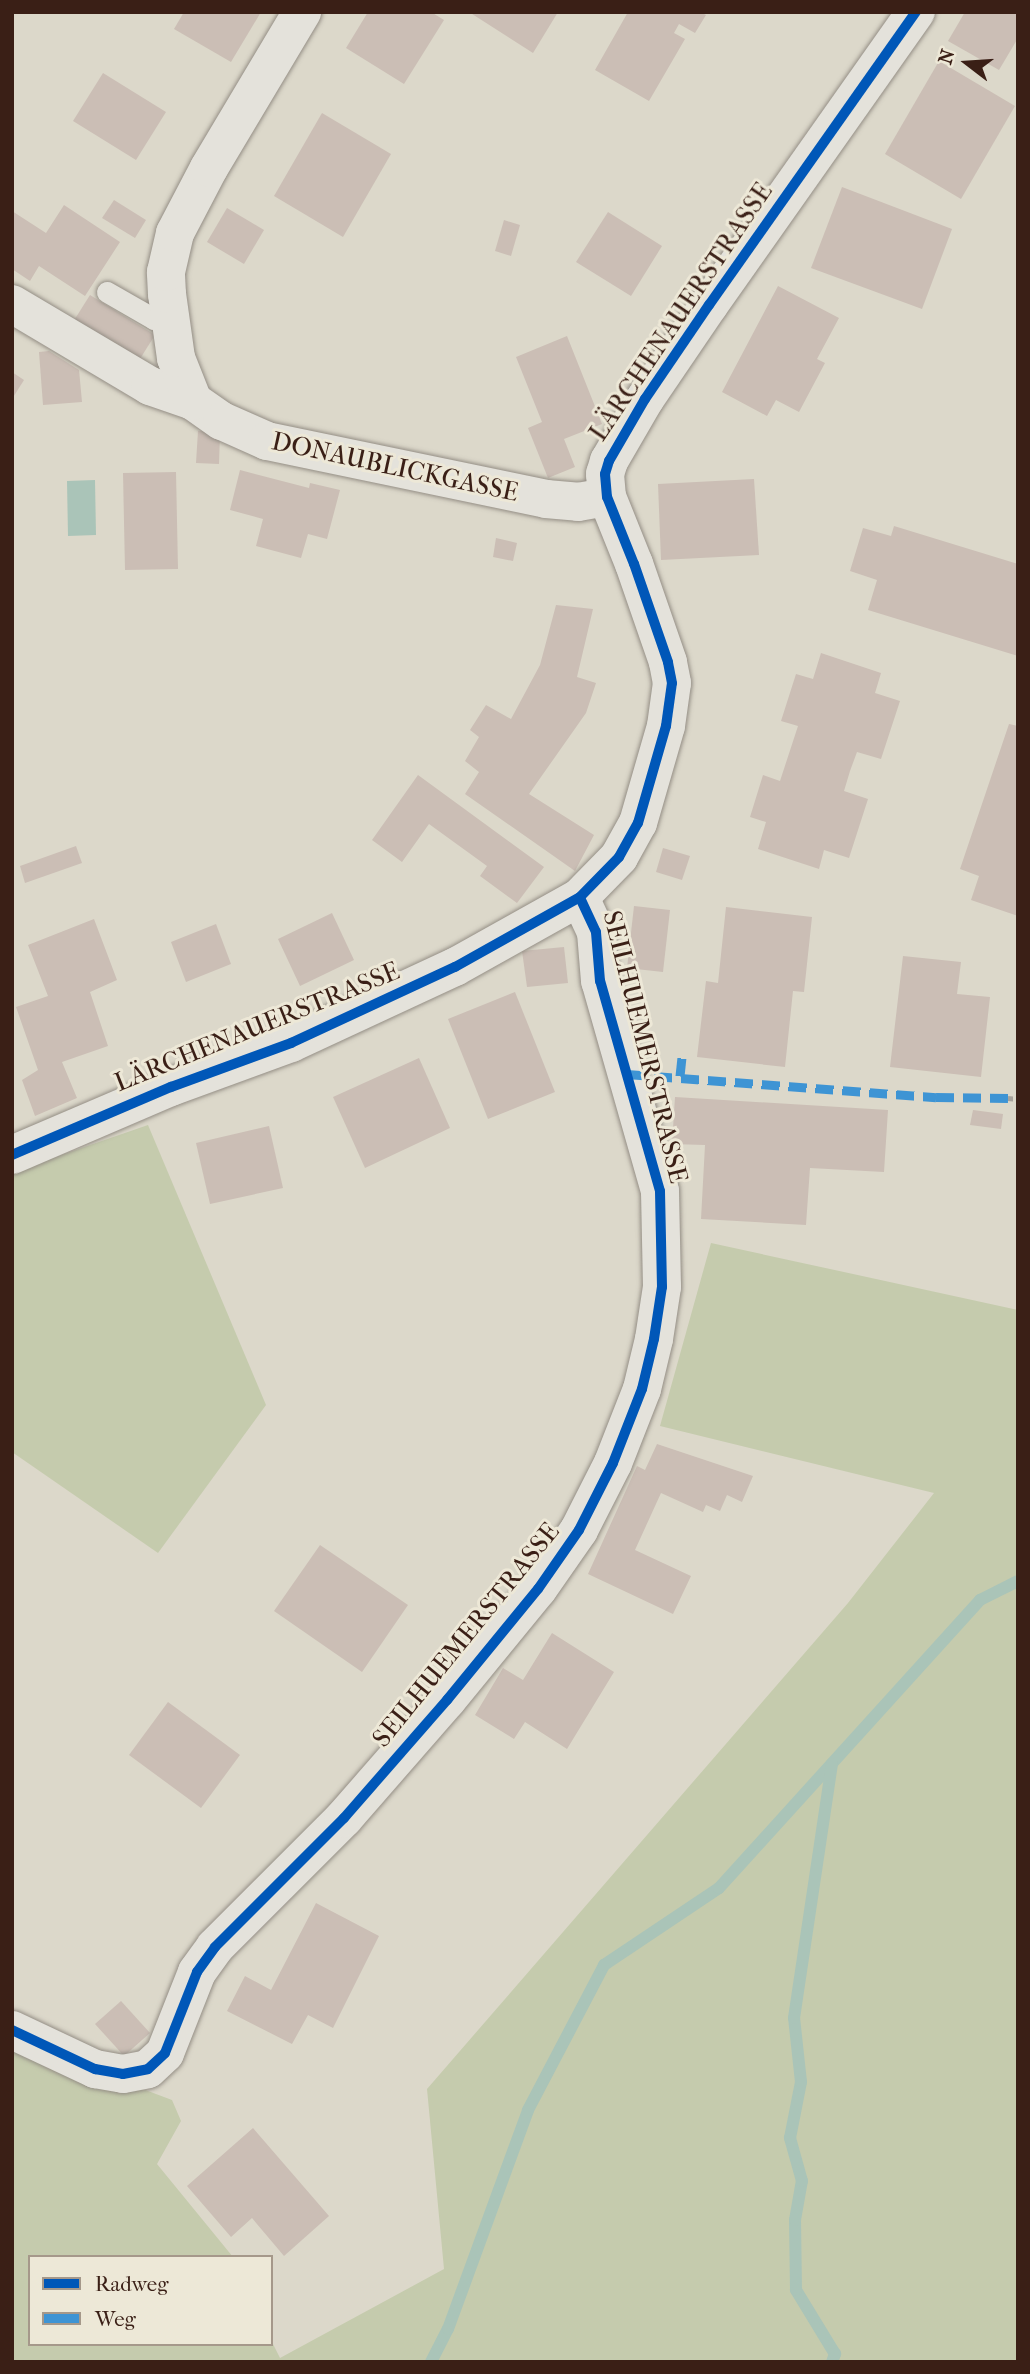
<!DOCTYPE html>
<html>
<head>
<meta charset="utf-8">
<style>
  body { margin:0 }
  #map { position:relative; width:1030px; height:2374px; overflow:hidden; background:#dcd8ca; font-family:"IM FELL French Canon",serif }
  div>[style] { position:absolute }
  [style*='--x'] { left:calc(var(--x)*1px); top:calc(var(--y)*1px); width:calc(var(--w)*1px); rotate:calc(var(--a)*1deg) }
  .green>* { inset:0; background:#c5cbad }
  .water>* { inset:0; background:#aac4b8 }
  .stream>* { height:12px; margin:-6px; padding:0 6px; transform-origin:6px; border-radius:6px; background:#aac4b8 }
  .building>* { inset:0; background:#cbbeb5 }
  .path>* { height:4.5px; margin-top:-2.25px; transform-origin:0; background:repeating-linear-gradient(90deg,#a6a29b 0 5px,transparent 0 8.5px) }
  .roads { filter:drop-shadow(0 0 2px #948e85) drop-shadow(0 0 2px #948e85) }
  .service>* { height:21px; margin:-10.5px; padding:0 10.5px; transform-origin:10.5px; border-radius:10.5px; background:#e4e2db }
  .minor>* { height:38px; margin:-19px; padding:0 19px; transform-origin:19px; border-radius:19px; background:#e4e2db }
  .quiet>* { height:9px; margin-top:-4.5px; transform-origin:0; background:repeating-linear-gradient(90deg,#3e94d4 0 18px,transparent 0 27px) }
  .cycleway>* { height:10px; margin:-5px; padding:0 5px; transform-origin:5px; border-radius:5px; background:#0057b8 }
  span { translate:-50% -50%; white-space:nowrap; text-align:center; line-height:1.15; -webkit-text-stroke:6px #ede8d7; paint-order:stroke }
  .street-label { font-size:26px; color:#3a1f16 }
  .frame { position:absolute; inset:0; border:14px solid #3a1f16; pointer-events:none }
  .legend { position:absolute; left:28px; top:2255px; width:245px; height:91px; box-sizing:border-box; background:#ede8d7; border:2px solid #a5988a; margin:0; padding:9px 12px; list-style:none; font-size:21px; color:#3a1f16 }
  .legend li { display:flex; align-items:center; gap:14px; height:35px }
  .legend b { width:35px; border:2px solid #a5988a }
  .north { position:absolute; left:932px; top:28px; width:70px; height:70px; -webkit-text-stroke:5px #ede8d7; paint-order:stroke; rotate:287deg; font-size:19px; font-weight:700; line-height:28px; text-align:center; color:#3a1f16 }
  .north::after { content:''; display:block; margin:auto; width:24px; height:32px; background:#3a1f16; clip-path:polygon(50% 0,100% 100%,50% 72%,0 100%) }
</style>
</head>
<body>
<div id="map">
  <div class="green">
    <i style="clip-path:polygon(148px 1125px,266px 1405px,158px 1553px,12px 1452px,12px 1172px)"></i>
    <i style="clip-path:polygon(711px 1243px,1018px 1310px,1018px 2362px,12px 2362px,12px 2040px,172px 2100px,181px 2121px,157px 2164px,233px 2257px,30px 2257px,30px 2344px,271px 2344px,271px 2340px,280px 2358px,444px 2269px,427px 2089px,848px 1603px,934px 1493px,660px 1426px)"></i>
  </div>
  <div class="water">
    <i style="clip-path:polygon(95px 480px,96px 535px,68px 536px,67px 481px)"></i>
  </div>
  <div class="stream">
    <i style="--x:431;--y:2362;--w:37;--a:-63"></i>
    <i style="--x:448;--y:2329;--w:233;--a:-69.9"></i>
    <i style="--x:528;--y:2110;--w:164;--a:-62.3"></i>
    <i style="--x:604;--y:1965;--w:138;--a:-33.8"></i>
    <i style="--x:719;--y:1888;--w:389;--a:-47.8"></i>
    <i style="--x:980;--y:1600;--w:42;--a:-26.6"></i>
    <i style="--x:832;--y:2362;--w:9;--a:-69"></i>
    <i style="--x:835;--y:2354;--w:75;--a:-121.4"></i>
    <i style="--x:796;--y:2290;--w:70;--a:-90.8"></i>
    <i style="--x:795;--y:2220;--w:40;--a:-80"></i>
    <i style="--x:802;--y:2181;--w:45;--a:-105.6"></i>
    <i style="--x:790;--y:2138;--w:57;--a:-78.9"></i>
    <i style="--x:801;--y:2082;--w:64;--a:-96.2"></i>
    <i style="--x:794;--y:2018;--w:257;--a:-81.5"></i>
  </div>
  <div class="building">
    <i style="clip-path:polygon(184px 12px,261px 12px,231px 62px,174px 29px)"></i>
    <i style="clip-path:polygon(368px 12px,431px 12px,444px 20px,404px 84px,346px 48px)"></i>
    <i style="clip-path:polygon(469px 12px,558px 12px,533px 53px)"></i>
    <i style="clip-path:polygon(628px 12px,700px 12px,706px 15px,695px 33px,679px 24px,674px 33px,685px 39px,649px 101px,595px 70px)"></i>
    <i style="clip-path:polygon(965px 12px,1018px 12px,1018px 38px,999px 70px,948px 41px)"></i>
    <i style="clip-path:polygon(939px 61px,1015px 106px,961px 199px,885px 154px)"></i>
    <i style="clip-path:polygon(103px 73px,166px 112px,136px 160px,73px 121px)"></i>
    <i style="clip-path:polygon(322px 113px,391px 154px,343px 237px,274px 196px)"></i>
    <i style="clip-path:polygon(842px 187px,952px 229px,922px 309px,811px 268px)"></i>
    <i style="clip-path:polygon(114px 200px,146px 220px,135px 238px,102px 218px)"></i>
    <i style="clip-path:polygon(64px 205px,120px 242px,85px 296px,39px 266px,30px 281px,12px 269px,12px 211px,46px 233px)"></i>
    <i style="clip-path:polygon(227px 208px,264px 230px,244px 264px,207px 242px)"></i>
    <i style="clip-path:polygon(608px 212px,662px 246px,631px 296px,576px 262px)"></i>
    <i style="clip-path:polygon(504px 220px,520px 225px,511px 256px,495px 251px)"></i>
    <i style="clip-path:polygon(778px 286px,839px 318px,817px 359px,825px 363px,799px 412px,776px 400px,767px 416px,722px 392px)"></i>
    <i style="clip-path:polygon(90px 295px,155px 335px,138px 362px,73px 322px)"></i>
    <i style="clip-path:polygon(567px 336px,602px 424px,564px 439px,575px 467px,548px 478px,528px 428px,542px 422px,516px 357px)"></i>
    <i style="clip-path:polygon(49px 351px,79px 370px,82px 402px,43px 405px,39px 352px)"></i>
    <i style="clip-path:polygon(12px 372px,24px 380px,12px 399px)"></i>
    <i style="clip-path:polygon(198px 431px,220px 432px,219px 464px,196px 463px)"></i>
    <i style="clip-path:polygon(240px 470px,309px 488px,310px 483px,340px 490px,327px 539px,308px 534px,301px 558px,256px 546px,263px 519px,230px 510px)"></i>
    <i style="clip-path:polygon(176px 472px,178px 569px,125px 570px,123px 473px)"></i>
    <i style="clip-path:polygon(754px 479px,759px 555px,661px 560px,658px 484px)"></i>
    <i style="clip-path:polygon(894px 526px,1018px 564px,1018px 656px,868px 610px,877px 580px,850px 571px,863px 528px,891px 536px)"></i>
    <i style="clip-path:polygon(496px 538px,517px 543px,513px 561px,493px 557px)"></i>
    <i style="clip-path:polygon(556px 605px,593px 609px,577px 677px,596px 683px,586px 713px,529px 794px,594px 835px,575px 871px,465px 794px,479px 772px,465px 761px,479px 737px,470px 730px,486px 705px,511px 719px,540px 665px)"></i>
    <i style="clip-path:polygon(821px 653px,881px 673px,875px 693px,900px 701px,881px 759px,857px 752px,850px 771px,844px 791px,868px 799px,849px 858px,824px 850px,819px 869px,758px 849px,766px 822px,750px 817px,763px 775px,780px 781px,798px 726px,781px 721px,796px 674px,813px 679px)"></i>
    <i style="clip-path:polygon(1009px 724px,1018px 726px,1018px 916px,971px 900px,979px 876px,960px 869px)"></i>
    <i style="clip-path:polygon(418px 775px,544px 867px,517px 903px,480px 876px,487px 866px,429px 824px,402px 862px,372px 840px)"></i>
    <i style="clip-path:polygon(76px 846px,82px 863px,25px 883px,20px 866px)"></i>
    <i style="clip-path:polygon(663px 848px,690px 856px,682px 880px,656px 872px)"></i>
    <i style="clip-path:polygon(634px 906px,670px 910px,663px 972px,627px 968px)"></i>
    <i style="clip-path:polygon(726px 907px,812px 917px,804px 992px,793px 991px,785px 1067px,697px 1057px,706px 981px,718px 983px)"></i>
    <i style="clip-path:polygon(332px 913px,354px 960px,300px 986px,278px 939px)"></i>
    <i style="clip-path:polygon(94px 919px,117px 980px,90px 992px,108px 1046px,62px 1062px,77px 1098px,35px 1116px,22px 1080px,38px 1070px,16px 1007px,48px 996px,28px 945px)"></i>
    <i style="clip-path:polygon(216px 924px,231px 964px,186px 982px,171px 942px)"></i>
    <i style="clip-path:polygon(564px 947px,568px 983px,527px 987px,522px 951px)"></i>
    <i style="clip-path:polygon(903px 956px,961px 962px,957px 994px,990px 997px,981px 1077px,890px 1067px)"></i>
    <i style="clip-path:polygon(515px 992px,555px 1092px,488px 1119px,448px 1019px)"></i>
    <i style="clip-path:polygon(419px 1058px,450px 1128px,365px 1168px,333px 1097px)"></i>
    <i style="clip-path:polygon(675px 1097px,888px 1110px,884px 1172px,810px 1168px,806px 1225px,701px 1219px,705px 1145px,672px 1144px)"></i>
    <i style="clip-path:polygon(973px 1110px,1003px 1114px,1001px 1129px,970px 1125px)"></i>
    <i style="clip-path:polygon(269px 1126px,283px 1188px,210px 1204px,196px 1143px)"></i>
    <i style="clip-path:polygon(657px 1444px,753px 1476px,742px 1502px,727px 1495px,720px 1511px,706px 1505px,703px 1512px,661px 1493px,635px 1550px,691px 1576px,673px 1614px,588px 1574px,637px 1466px,645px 1470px)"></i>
    <i style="clip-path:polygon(320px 1545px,408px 1605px,362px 1672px,274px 1611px)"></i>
    <i style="clip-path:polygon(552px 1633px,614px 1672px,567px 1749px,525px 1722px,514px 1739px,475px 1715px,503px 1668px,523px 1680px)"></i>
    <i style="clip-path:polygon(168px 1702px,240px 1755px,201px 1808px,129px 1755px)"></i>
    <i style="clip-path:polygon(316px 1903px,379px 1936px,333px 2028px,308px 2015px,292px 2044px,227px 2011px,245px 1976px,271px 1990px)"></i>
    <i style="clip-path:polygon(121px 2001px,150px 2033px,124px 2056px,95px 2024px)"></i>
    <i style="clip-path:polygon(253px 2128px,329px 2216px,284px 2256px,252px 2218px,231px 2237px,187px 2186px)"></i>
  </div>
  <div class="path">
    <i style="--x:1008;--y:1098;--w:10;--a:6"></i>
  </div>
  <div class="roads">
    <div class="service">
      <i style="--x:107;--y:292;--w:54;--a:29.9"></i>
      <i style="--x:154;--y:319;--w:15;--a:-4"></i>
    </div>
    <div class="minor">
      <i style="--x:12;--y:304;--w:161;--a:30.7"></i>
      <i style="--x:150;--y:386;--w:46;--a:19.2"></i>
      <i style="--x:193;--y:401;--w:35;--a:35"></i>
      <i style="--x:222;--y:421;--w:49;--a:24"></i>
      <i style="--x:267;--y:441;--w:285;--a:11.7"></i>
      <i style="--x:546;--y:499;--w:32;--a:5"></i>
      <i style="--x:578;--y:502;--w:29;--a:-10"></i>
      <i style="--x:193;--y:401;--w:46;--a:-111.6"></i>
      <i style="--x:176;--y:358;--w:65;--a:-98"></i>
      <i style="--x:167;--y:294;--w:22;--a:-93"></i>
      <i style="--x:166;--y:272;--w:40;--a:-77"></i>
      <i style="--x:175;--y:233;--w:73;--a:-62.4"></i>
      <i style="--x:209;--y:168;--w:182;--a:-59.2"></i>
      <i style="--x:12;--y:1155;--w:173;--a:-23.2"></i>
      <i style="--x:171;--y:1087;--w:128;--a:-20.1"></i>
      <i style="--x:291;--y:1043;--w:181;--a:-24.9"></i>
      <i style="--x:455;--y:967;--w:143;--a:-29.2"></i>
      <i style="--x:580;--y:897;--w:56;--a:-45.7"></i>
      <i style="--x:619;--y:857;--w:39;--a:-61"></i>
      <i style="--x:638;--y:823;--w:101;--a:-73.9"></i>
      <i style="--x:666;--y:726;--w:43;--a:-82.1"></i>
      <i style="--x:672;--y:683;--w:21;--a:-101"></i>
      <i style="--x:668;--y:662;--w:104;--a:-109.1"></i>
      <i style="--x:634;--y:564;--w:72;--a:-111.9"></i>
      <i style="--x:607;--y:497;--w:23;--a:-95"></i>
      <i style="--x:605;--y:474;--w:14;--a:-73"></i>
      <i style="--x:609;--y:461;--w:72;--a:-59.9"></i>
      <i style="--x:645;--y:399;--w:114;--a:-55.8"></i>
      <i style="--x:709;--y:305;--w:359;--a:-54.8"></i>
      <i style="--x:12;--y:2030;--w:92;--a:25.2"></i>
      <i style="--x:95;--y:2069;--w:28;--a:10"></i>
      <i style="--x:123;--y:2074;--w:25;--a:-11"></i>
      <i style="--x:148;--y:2069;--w:23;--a:-43"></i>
      <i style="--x:165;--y:2053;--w:87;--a:-68.4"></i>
      <i style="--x:197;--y:1972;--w:31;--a:-54"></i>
      <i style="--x:215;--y:1947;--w:182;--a:-45"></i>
      <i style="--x:344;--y:1818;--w:157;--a:-48.9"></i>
      <i style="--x:447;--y:1700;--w:144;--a:-50.7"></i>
      <i style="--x:538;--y:1589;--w:72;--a:-55.2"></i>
      <i style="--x:579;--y:1530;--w:75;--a:-63.1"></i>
      <i style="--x:613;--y:1463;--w:79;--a:-68.6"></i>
      <i style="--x:642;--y:1389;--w:51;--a:-76.5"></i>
      <i style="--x:654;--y:1339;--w:53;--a:-81.3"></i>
      <i style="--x:662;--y:1287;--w:96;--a:-91.2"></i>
      <i style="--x:660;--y:1191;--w:218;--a:-105.9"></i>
      <i style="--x:600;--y:981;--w:49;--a:-94.7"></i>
      <i style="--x:596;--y:932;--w:38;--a:-115"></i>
    </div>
  </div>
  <div class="quiet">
    <i style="--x:627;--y:1074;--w:310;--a:4.3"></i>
    <i style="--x:936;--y:1097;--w:72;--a:0.8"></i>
    <i style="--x:680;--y:1076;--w:20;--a:-84"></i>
  </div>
  <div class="cycleway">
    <i style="--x:12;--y:1155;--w:173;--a:-23.2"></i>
    <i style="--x:171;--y:1087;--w:128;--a:-20.1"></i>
    <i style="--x:291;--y:1043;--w:181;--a:-24.9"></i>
    <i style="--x:455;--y:967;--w:143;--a:-29.2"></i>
    <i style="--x:580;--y:897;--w:56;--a:-45.7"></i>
    <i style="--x:619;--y:857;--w:39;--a:-61"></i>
    <i style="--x:638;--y:823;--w:101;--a:-73.9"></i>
    <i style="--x:666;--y:726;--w:43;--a:-82.1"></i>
    <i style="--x:672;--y:683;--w:21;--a:-101"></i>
    <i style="--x:668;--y:662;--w:104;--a:-109.1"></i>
    <i style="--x:634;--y:564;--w:72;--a:-111.9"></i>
    <i style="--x:607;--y:497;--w:23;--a:-95"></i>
    <i style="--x:605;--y:474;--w:14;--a:-73"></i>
    <i style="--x:609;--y:461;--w:72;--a:-59.9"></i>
    <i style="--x:645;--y:399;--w:114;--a:-55.8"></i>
    <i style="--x:709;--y:305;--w:359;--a:-54.8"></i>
    <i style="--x:12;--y:2030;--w:92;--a:25.2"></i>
    <i style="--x:95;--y:2069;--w:28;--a:10"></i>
    <i style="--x:123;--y:2074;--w:25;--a:-11"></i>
    <i style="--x:148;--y:2069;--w:23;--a:-43"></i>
    <i style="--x:165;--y:2053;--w:87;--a:-68.4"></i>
    <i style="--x:197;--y:1972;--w:31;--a:-54"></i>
    <i style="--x:215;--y:1947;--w:182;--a:-45"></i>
    <i style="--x:344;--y:1818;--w:157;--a:-48.9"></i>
    <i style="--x:447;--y:1700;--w:144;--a:-50.7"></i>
    <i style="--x:538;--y:1589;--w:72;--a:-55.2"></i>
    <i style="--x:579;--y:1530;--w:75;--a:-63.1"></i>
    <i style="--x:613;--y:1463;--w:79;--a:-68.6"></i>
    <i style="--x:642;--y:1389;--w:51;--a:-76.5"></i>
    <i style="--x:654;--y:1339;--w:53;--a:-81.3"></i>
    <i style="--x:662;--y:1287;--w:96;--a:-91.2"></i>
    <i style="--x:660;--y:1191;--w:218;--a:-105.9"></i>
    <i style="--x:600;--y:981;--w:49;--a:-94.7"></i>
    <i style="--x:596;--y:932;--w:38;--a:-115"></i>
  </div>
  <div class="street-label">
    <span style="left:681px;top:312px;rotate:-56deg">LÄRCHENAUERSTRASSE</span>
    <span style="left:395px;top:467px;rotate:12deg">DONAUBLICKGASSE</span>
    <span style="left:257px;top:1027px;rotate:-22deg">LÄRCHENAUERSTRASSE</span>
    <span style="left:645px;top:1047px;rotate:76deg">SEILHUEMERSTRASSE</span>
    <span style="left:466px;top:1635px;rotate:-51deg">SEILHUEMERSTRASSE</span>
  </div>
  <div class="frame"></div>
  <ul class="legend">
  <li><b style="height:9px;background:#0057b8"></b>Radweg</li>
  <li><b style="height:9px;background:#3e94d4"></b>Weg</li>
  </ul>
  <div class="north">N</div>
</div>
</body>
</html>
